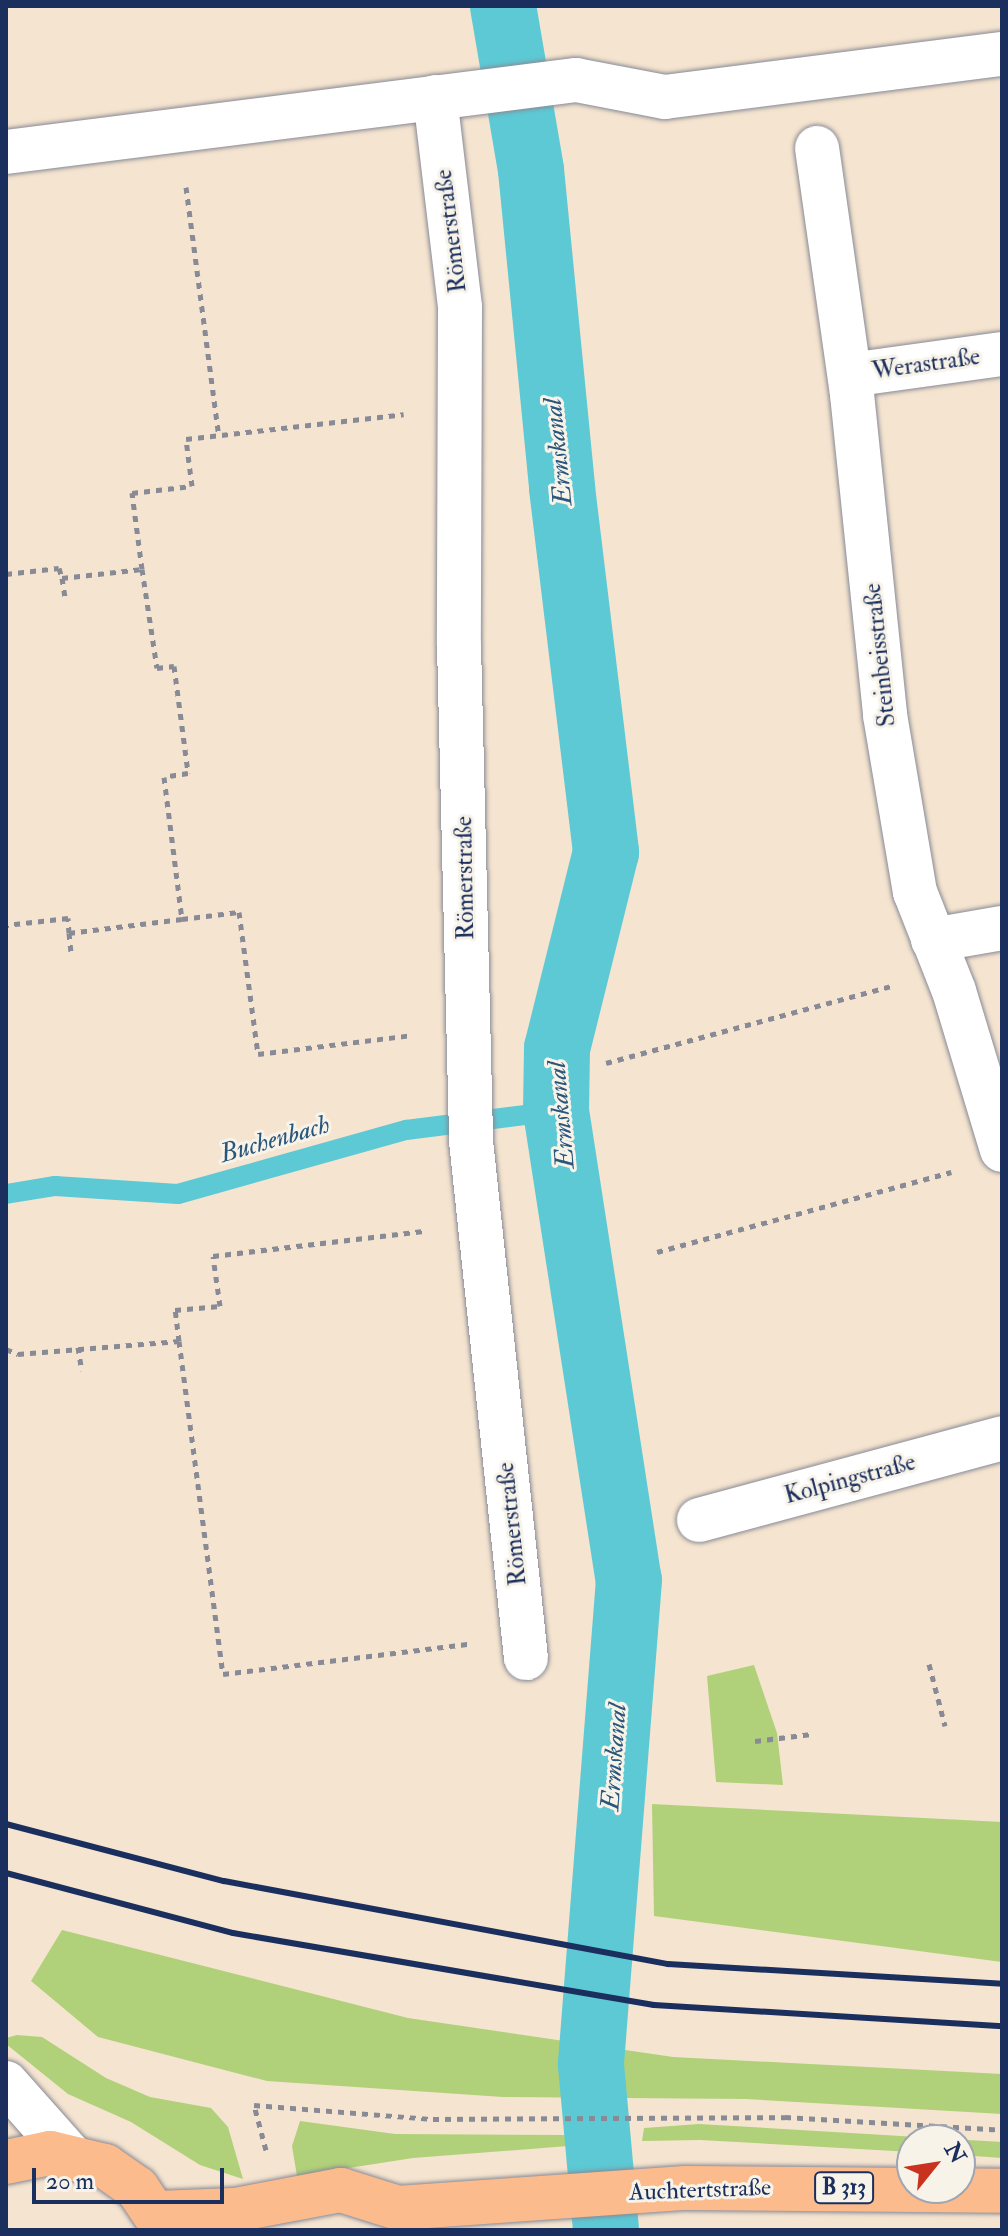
<!DOCTYPE html>
<html>
<head>
<meta charset="utf-8">
<style>
  body { margin:0 }
  #map { position:relative; width:1008px; height:2236px; overflow:hidden; background:#f5e4cf; font-family:"IM FELL Double Pica",serif }
  div>[style] { position:absolute }
  [style*='--x'] { left:calc(var(--x)*1px); top:calc(var(--y)*1px); width:calc(var(--w)*1px); rotate:calc(var(--a)*1deg) }
  .green>* { inset:0; background:#b0d179 }
  .stream>* { height:20px; margin:-10px; padding:0 10px; transform-origin:10px; border-radius:10px; background:#5cc9d4 }
  .canal>* { height:66px; margin:-33px; padding:0 33px; transform-origin:33px; border-radius:33px; background:#5cc9d4 }
  .path>* { height:5px; margin-top:-2.5px; transform-origin:0; background:repeating-linear-gradient(90deg,#888a96 0 6px,transparent 0 12px) }
  .roads { filter:drop-shadow(0 0 2px #888a96) drop-shadow(0 0 2px #888a96) }
  .minor>* { height:44px; margin:-22px; padding:0 22px; transform-origin:22px; border-radius:22px; background:#fff }
  .major>* { height:44px; margin:-22px; padding:0 22px; transform-origin:22px; border-radius:22px; background:#fbbb8c }
  .rail>* { height:6px; margin:-3px; padding:0 3px; transform-origin:3px; border-radius:3px; background:#1b2f5e }
  span { translate:-50% -50%; white-space:nowrap; text-align:center; line-height:1.15; -webkit-text-stroke:6px #f7f3e8; paint-order:stroke }
  .shield-label span { padding:2px 6px; background:#f7f3e8; border:2px solid; border-radius:6px; -webkit-text-stroke-width:0 }
  .shield-label { font-size:22px; color:#1b2f5e; font-weight:700 }
  .street-label { font-size:24px; color:#1b2f5e }
  .water-label { font-size:26px; color:#2b567c; font-style:italic }
  .frame { position:absolute; inset:0; border:8px solid #1b2f5e; pointer-events:none }
  .north { position:absolute; left:896px; top:2124px; width:80px; height:80px; box-sizing:border-box; background:#f7f3e8; border:2px solid #9fa5b1; border-radius:50%; rotate:60deg; font-size:22px; font-weight:700; line-height:32px; text-align:center; color:#1b2f5e }
  .north::after { content:''; display:block; margin:auto; width:28px; height:36px; background:#c8321e; clip-path:polygon(50% 0,100% 100%,50% 72%,0 100%) }
  .scale { position:absolute; left:32px; top:2168px; width:192px; height:36px; box-sizing:border-box; border:4px solid #1b2f5e; border-top:0; padding-left:10px; font-size:24px; line-height:28px; white-space:nowrap; color:#1b2f5e; -webkit-text-stroke:6px #f7f3e8; paint-order:stroke }
</style>
</head>
<body>
<div id="map">
  <div class="green">
    <i style="clip-path:polygon(754px 1665px,777px 1733px,783px 1785px,716px 1782px,707px 1676px)"></i>
    <i style="clip-path:polygon(652px 1804px,1002px 1822px,1002px 1962px,654px 1916px)"></i>
    <i style="clip-path:polygon(62px 1930px,408px 2018px,673px 2057px,1002px 2074px,1002px 2114px,746px 2099px,503px 2097px,267px 2081px,98px 2037px,31px 1981px)"></i>
    <i style="clip-path:polygon(17px 2035px,42px 2037px,106px 2078px,150px 2097px,211px 2108px,228px 2127px,243px 2179px,200px 2165px,131px 2122px,68px 2094px,6px 2044px,6px 2038px)"></i>
    <i style="clip-path:polygon(300px 2121px,395px 2134px,566px 2135px,568px 2146px,413px 2158px,297px 2176px,292px 2146px)"></i>
    <i style="clip-path:polygon(699px 2124px,1002px 2142px,1002px 2158px,960px 2155px,960px 2140px,912px 2140px,912px 2152px,700px 2140px,642px 2141px,644px 2128px)"></i>
  </div>
  <div class="stream">
    <i style="--x:6;--y:1194;--w:50;--a:-9.3"></i>
    <i style="--x:55;--y:1186;--w:123;--a:3.7"></i>
    <i style="--x:178;--y:1194;--w:237;--a:-15.7"></i>
    <i style="--x:406;--y:1130;--w:151;--a:-7.2"></i>
  </div>
  <div class="canal">
    <i style="--x:503;--y:6;--w:166;--a:80.3"></i>
    <i style="--x:531;--y:170;--w:320;--a:84.4"></i>
    <i style="--x:562;--y:488;--w:367;--a:83.1"></i>
    <i style="--x:606;--y:852;--w:202;--a:104"></i>
    <i style="--x:557;--y:1048;--w:63;--a:90.9"></i>
    <i style="--x:556;--y:1111;--w:475;--a:81.2"></i>
    <i style="--x:629;--y:1580;--w:486;--a:94.5"></i>
    <i style="--x:591;--y:2065;--w:166;--a:84.8"></i>
  </div>
  <div class="path">
    <i style="--x:186;--y:187;--w:251;--a:82.5"></i>
    <i style="--x:142;--y:569;--w:77;--a:-97.5"></i>
    <i style="--x:132;--y:493;--w:60;--a:-6.7"></i>
    <i style="--x:192;--y:486;--w:47;--a:-97.3"></i>
    <i style="--x:186;--y:439;--w:219;--a:-6.5"></i>
    <i style="--x:6;--y:574;--w:53;--a:-6.5"></i>
    <i style="--x:59;--y:568;--w:10;--a:73"></i>
    <i style="--x:62;--y:578;--w:81;--a:-6.4"></i>
    <i style="--x:142;--y:569;--w:100;--a:81.4"></i>
    <i style="--x:157;--y:668;--w:17;--a:-7"></i>
    <i style="--x:174;--y:666;--w:108;--a:82.5"></i>
    <i style="--x:188;--y:773;--w:24;--a:171"></i>
    <i style="--x:164;--y:777;--w:143;--a:82.8"></i>
    <i style="--x:182;--y:919;--w:114;--a:172.9"></i>
    <i style="--x:69;--y:933;--w:15;--a:-94"></i>
    <i style="--x:68;--y:918;--w:62;--a:173.6"></i>
    <i style="--x:62;--y:578;--w:20;--a:81"></i>
    <i style="--x:182;--y:919;--w:57;--a:-7"></i>
    <i style="--x:239;--y:912;--w:143;--a:82.4"></i>
    <i style="--x:258;--y:1054;--w:155;--a:-7"></i>
    <i style="--x:69;--y:933;--w:19;--a:84"></i>
    <i style="--x:606;--y:1063;--w:295;--a:-15.1"></i>
    <i style="--x:657;--y:1252;--w:305;--a:-15.2"></i>
    <i style="--x:179;--y:1341;--w:336;--a:82.5"></i>
    <i style="--x:223;--y:1674;--w:248;--a:-7"></i>
    <i style="--x:78;--y:1347;--w:24;--a:81"></i>
    <i style="--x:6;--y:1349;--w:13;--a:23"></i>
    <i style="--x:18;--y:1354;--w:162;--a:-4.6"></i>
    <i style="--x:179;--y:1341;--w:31;--a:-97"></i>
    <i style="--x:175;--y:1310;--w:45;--a:-5.1"></i>
    <i style="--x:220;--y:1306;--w:50;--a:-98"></i>
    <i style="--x:213;--y:1256;--w:212;--a:-6.8"></i>
    <i style="--x:929;--y:1664;--w:64;--a:75.5"></i>
    <i style="--x:755;--y:1741;--w:57;--a:-7"></i>
    <i style="--x:266;--y:2150;--w:47;--a:-104.9"></i>
    <i style="--x:254;--y:2105;--w:180;--a:4.5"></i>
    <i style="--x:433;--y:2119;--w:352;--a:-0.3"></i>
    <i style="--x:785;--y:2117;--w:217;--a:3.4"></i>
  </div>
  <div class="roads">
    <div class="minor">
      <i style="--x:435;--y:97;--w:211;--a:83.2"></i>
      <i style="--x:460;--y:307;--w:338;--a:90.2"></i>
      <i style="--x:459;--y:645;--w:496;--a:88.6"></i>
      <i style="--x:471;--y:1141;--w:520;--a:83.93"></i>
      <i style="--x:817;--y:148;--w:248;--a:81.9"></i>
      <i style="--x:852;--y:394;--w:323;--a:84.1"></i>
      <i style="--x:885;--y:715;--w:180;--a:80.4"></i>
      <i style="--x:915;--y:892;--w:106;--a:68.5"></i>
      <i style="--x:954;--y:991;--w:166;--a:73.2"></i>
      <i style="--x:6;--y:152;--w:575;--a:-7.2"></i>
      <i style="--x:576;--y:80;--w:91;--a:10.8"></i>
      <i style="--x:665;--y:97;--w:340;--a:-7.3"></i>
      <i style="--x:850;--y:375;--w:153;--a:-7.9"></i>
      <i style="--x:933;--y:940;--w:70;--a:-9.9"></i>
      <i style="--x:699;--y:1520;--w:314;--a:-15.1"></i>
      <i style="--x:6;--y:2083;--w:95;--a:48.4"></i>
    </div>
    <div class="major">
      <i style="--x:6;--y:2162;--w:45;--a:-11.6"></i>
      <i style="--x:50;--y:2153;--w:57;--a:13.3"></i>
      <i style="--x:105;--y:2166;--w:39;--a:35"></i>
      <i style="--x:137;--y:2188;--w:50;--a:56.3"></i>
      <i style="--x:157;--y:2213;--w:78;--a:-2.2"></i>
      <i style="--x:235;--y:2210;--w:108;--a:-10.7"></i>
      <i style="--x:341;--y:2190;--w:60;--a:17.5"></i>
      <i style="--x:398;--y:2208;--w:288;--a:-4"></i>
      <i style="--x:685;--y:2188;--w:317;--a:0.5"></i>
    </div>
  </div>
  <div class="rail">
    <i style="--x:6;--y:1824;--w:225;--a:14.7"></i>
    <i style="--x:224;--y:1881;--w:452;--a:10.6"></i>
    <i style="--x:668;--y:1964;--w:335;--a:3.4"></i>
    <i style="--x:6;--y:1873;--w:235;--a:14.8"></i>
    <i style="--x:233;--y:1933;--w:427;--a:9.7"></i>
    <i style="--x:654;--y:2005;--w:349;--a:3.5"></i>
  </div>
  <div class="shield-label">
    <span style="left:844px;top:2188px">B 313</span>
  </div>
  <div class="street-label">
    <span style="left:451px;top:231px;rotate:-97deg">Römerstraße</span>
    <span style="left:926px;top:364px;rotate:-8deg">Werastraße</span>
    <span style="left:880px;top:655px;rotate:-96deg">Steinbeisstraße</span>
    <span style="left:465px;top:878px;rotate:-91deg">Römerstraße</span>
    <span style="left:850px;top:1479px;rotate:-15deg">Kolpingstraße</span>
    <span style="left:512px;top:1524px;rotate:-96deg">Römerstraße</span>
    <span style="left:700px;top:2190px;rotate:-2deg">Auchtertstraße</span>
  </div>
  <div class="water-label">
    <span style="left:559px;top:452px;rotate:-96deg">Ermskanal</span>
    <span style="left:562px;top:1115px;rotate:-95deg">Ermskanal</span>
    <span style="left:275px;top:1140px;rotate:-16deg">Buchenbach</span>
    <span style="left:615px;top:1757px;rotate:-86deg">Ermskanal</span>
  </div>
  <div class="frame"></div>
  <div class="north">N</div>
  <div class="scale">20 m</div>
</div>
</body>
</html>
